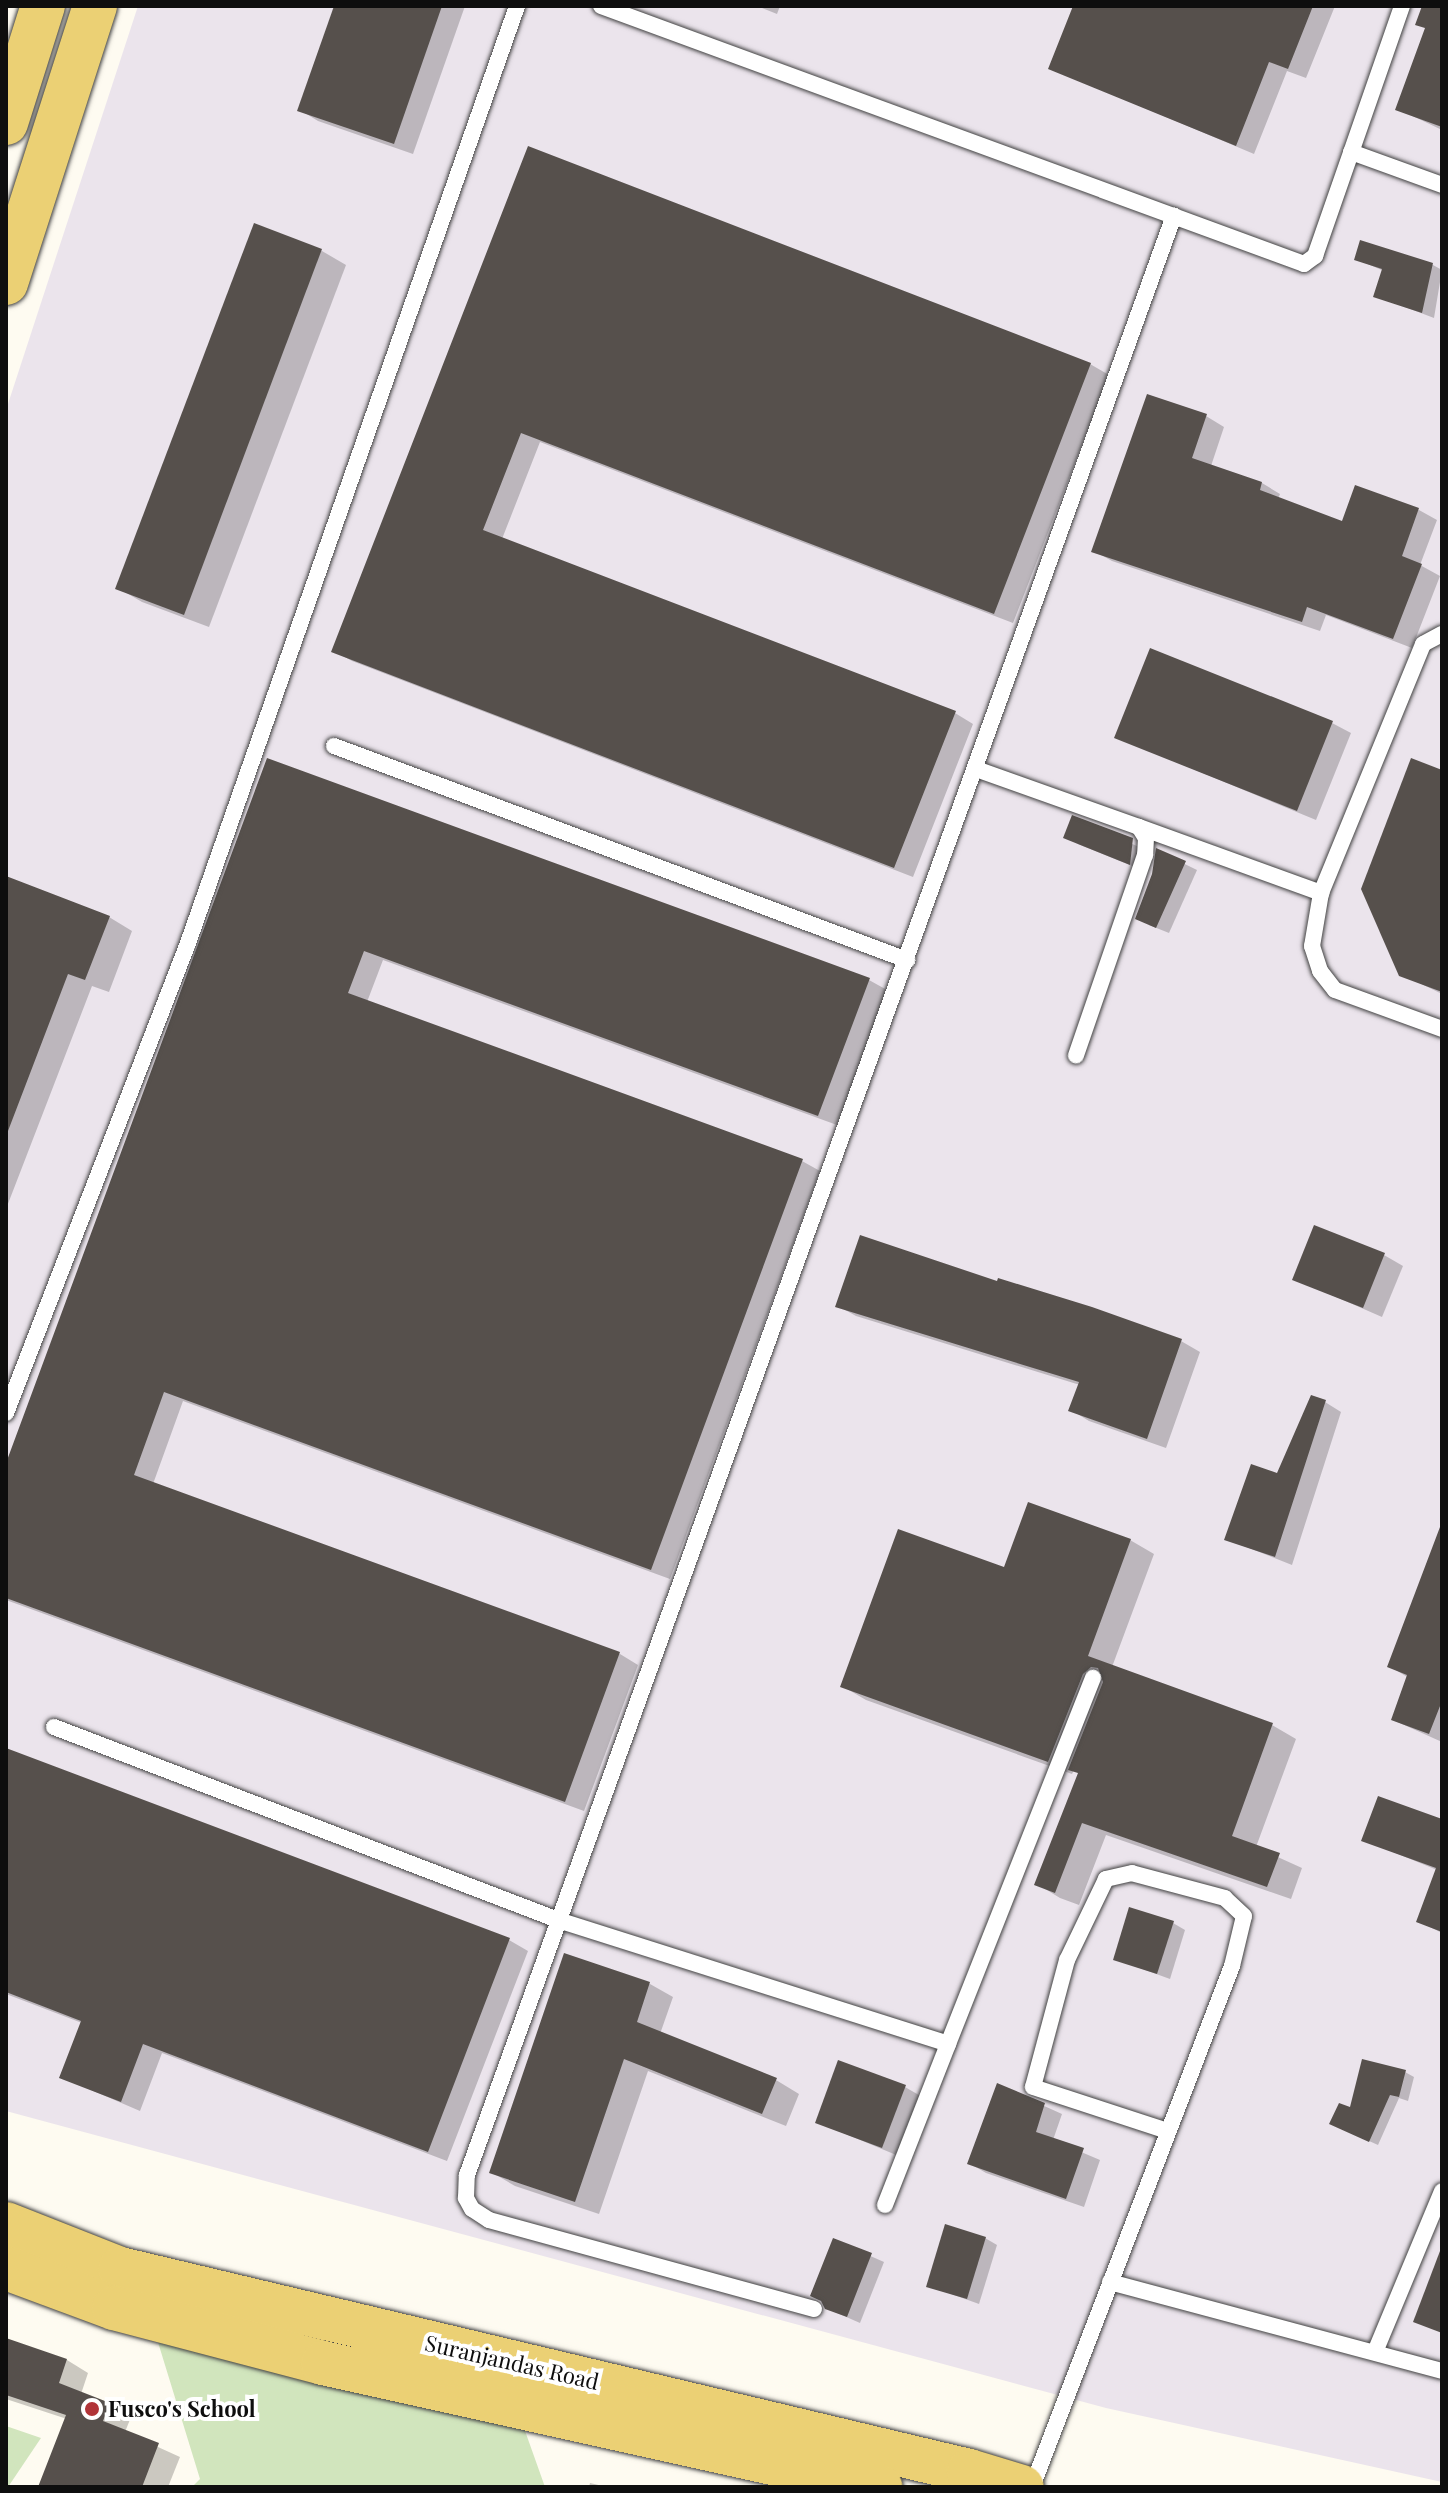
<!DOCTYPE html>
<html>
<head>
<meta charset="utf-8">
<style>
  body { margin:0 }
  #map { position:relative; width:1448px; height:2493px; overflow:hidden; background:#fefbf1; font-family:"Playfair Display",serif }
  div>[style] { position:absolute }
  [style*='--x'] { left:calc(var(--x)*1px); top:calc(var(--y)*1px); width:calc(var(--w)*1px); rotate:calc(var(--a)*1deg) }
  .industrial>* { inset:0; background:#ebe4ec }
  .green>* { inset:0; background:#d1e5bd }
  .shadow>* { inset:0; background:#0003 }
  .building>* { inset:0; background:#56504c }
  .roads { filter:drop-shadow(0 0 2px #414141) drop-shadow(0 0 2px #414141) }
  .lane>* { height:16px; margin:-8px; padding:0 8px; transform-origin:8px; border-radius:8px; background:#fff }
  .primary>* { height:44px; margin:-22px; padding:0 22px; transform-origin:22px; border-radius:22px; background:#ebd074 }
  .dots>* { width:22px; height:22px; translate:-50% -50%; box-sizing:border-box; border:4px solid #fff; border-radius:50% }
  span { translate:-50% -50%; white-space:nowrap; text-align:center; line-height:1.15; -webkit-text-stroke:8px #fff; paint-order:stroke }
  .street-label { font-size:22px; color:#0e0e0e }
  .poi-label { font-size:22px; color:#0e0e0e; font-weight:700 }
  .left { translate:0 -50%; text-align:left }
  .frame { position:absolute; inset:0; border:8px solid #0e0e0e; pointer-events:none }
</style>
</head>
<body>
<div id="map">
  <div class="industrial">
    <i style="clip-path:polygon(138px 6px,1442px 6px,1442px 2482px,1106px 2408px,6px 2111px,6px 410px)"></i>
  </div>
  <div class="green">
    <i style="clip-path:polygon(157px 2339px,524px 2428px,545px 2487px,192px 2487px,200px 2479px)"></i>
    <i style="clip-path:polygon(6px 2426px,41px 2438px,8px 2487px,6px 2487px)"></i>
  </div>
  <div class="shadow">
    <i style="clip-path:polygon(336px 6px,465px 6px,413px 154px,318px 121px,300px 110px)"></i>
    <i style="clip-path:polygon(757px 6px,780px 6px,777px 14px)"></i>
    <i style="clip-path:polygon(1075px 6px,1335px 6px,1306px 78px,1287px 71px,1254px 154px,1050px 68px)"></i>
    <i style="clip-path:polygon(1424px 6px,1442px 6px,1442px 130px,1398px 109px,1427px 29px)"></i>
    <i style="clip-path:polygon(529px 149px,1090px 364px,1109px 375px,1013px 623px,540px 442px,502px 539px,955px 713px,973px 724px,913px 877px,352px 661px,334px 651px)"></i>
    <i style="clip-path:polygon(255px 226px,322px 251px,346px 265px,209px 627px,142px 602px,118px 588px)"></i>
    <i style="clip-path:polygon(1356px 259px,1433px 265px,1442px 270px,1434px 318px,1376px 296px,1384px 271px)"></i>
    <i style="clip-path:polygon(1206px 416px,1224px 427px,1211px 466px,1262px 483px,1280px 494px,1278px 499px,1343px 523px,1356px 487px,1419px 510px,1437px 520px,1420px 565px,1440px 576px,1412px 648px,1326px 615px,1320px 631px,1112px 561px,1094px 551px)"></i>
    <i style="clip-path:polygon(1332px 723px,1351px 733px,1316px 820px,1116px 737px)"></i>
    <i style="clip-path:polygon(268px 761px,869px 980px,887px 990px,837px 1125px,383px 960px,367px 1002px,802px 1161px,820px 1171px,670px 1579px,183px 1401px,153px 1484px,620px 1654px,638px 1665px,584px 1811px,6px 1600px,6px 1469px)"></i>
    <i style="clip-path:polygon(1442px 772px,1442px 994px,1401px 974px)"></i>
    <i style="clip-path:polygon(1073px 818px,1146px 850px,1142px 870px,1078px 844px)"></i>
    <i style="clip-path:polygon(1158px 851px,1197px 870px,1169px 933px,1149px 925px)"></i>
    <i style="clip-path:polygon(9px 880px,109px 917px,132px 931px,109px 992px,92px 986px,6px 1209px)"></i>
    <i style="clip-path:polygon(1384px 1255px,1403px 1266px,1382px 1317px,1295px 1279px)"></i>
    <i style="clip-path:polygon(838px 1306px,1181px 1341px,1200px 1352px,1166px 1448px,1089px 1421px,1071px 1410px,1080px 1385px,856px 1316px)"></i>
    <i style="clip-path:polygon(1325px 1402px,1341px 1412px,1292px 1565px,1226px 1539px,1278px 1475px)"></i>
    <i style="clip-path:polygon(1130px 1540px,1154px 1554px,1112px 1667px,1272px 1725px,1296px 1739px,1256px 1847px,1302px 1868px,1291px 1899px,1106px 1835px,1079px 1905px,1060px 1898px,1037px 1884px,1080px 1774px,1074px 1770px,1072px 1774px,866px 1700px,842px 1686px,1005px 1570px)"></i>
    <i style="clip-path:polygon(1442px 1540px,1442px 1742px,1393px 1720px,1409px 1678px,1389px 1666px)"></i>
    <i style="clip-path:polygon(6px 1750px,509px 1940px,528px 1951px,447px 2161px,162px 2053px,140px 2111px,61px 2077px,82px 2023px,6px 1994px)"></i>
    <i style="clip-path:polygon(1442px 1821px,1442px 1933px,1418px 1921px,1437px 1870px,1364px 1840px)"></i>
    <i style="clip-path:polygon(1173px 1923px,1185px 1930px,1170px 1979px,1115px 1959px)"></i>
    <i style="clip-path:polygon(565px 1955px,650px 1984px,673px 1997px,660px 2034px,776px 2080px,799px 2094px,786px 2126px,648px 2071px,599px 2214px,515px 2186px,491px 2172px)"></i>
    <i style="clip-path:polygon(1405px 2072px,1414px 2077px,1408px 2101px,1399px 2098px,1378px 2145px,1340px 2128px,1351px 2110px)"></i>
    <i style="clip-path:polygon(998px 2085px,1062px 2114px,1053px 2140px,1100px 2160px,1084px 2207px,986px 2173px,969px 2163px)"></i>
    <i style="clip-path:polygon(905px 2087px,924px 2098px,901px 2157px,817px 2122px)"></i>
    <i style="clip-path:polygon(985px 2238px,997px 2245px,979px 2304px,929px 2286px)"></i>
    <i style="clip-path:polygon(834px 2240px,884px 2262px,860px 2323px,826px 2308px)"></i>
    <i style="clip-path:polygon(6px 2340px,67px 2360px,88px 2373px,81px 2394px,131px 2417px,125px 2432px,180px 2457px,168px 2487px,40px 2487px,67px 2419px,6px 2399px)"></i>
    <i style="clip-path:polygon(590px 2483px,607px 2487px,589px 2487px)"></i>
  </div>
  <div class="building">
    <i style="clip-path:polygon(334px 6px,442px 6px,394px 144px,297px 111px)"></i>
    <i style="clip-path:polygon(1073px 6px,1313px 6px,1288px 69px,1269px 62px,1236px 146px,1048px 69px)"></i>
    <i style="clip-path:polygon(1422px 6px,1442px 6px,1442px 127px,1395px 110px,1425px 28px,1415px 25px)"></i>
    <i style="clip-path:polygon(528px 146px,1091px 363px,994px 614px,521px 433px,483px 530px,956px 711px,894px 868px,331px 652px)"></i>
    <i style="clip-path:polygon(254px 223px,322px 249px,184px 615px,115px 589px)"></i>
    <i style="clip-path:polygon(1360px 240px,1433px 263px,1422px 313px,1373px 297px,1382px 269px,1354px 260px)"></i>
    <i style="clip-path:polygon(1147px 394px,1207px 414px,1192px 458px,1262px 482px,1260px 490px,1342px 521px,1355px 485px,1419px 508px,1402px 556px,1422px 564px,1393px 639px,1307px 607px,1302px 622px,1091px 552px)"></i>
    <i style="clip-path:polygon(1150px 648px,1333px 721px,1297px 811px,1114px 738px)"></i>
    <i style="clip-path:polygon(267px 758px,870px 978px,818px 1116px,364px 951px,348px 993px,803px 1159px,651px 1570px,164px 1392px,134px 1475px,620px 1652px,565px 1802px,6px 1598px,6px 1463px)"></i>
    <i style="clip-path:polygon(1411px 758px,1442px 770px,1442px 992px,1399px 976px,1361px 889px)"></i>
    <i style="clip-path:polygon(1072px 815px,1133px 838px,1130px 865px,1063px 838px)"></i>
    <i style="clip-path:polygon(1156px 848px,1186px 861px,1156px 928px,1135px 919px,1152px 874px)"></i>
    <i style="clip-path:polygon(6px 876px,110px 916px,85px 980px,68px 974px,8px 1131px)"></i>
    <i style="clip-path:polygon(1314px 1225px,1385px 1253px,1363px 1308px,1292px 1280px)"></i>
    <i style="clip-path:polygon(860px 1235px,997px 1281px,998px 1278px,1092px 1307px,1182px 1339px,1147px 1439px,1068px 1411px,1079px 1382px,835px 1307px)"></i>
    <i style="clip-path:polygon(1311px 1395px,1326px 1400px,1275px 1557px,1224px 1540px,1251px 1464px,1277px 1473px)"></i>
    <i style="clip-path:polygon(1028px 1502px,1131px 1539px,1088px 1656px,1273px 1723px,1232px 1836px,1280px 1853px,1267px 1887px,1082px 1823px,1055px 1893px,1034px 1885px,1078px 1773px,1068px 1770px,1103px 1682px,1098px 1668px,1091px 1667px,1083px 1674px,1048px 1762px,840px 1687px,898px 1529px,1004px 1567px)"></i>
    <i style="clip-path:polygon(1440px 1527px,1442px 1701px,1429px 1734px,1391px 1720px,1407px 1675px,1387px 1667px)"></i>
    <i style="clip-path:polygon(6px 1748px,510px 1938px,428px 2152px,143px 2044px,121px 2102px,59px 2078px,81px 2021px,6px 1992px)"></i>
    <i style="clip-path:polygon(1378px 1796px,1442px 1819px,1442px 1932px,1416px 1922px,1436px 1868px,1361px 1841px)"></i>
    <i style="clip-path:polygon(1129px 1907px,1174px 1921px,1157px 1974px,1113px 1960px)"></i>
    <i style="clip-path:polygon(564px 1953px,650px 1982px,637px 2022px,777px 2078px,762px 2114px,624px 2059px,575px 2202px,489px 2173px)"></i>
    <i style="clip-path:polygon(1362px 2059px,1406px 2070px,1399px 2097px,1390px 2095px,1369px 2142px,1329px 2124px,1339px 2103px,1350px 2107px)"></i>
    <i style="clip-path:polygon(838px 2060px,906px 2085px,882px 2148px,815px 2123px)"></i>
    <i style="clip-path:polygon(997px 2083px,1045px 2103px,1036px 2132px,1084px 2148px,1066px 2199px,967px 2164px)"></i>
    <i style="clip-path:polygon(945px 2224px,986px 2237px,967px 2299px,926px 2287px)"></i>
    <i style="clip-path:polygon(833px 2238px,872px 2253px,847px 2317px,825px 2309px,821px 2301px,810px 2296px)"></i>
    <i style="clip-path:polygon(1440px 2251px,1442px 2252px,1442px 2333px,1413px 2322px)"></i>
    <i style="clip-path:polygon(6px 2338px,67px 2359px,59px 2383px,110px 2403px,103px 2421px,159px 2443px,142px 2487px,38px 2487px,66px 2415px,6px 2395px)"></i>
  </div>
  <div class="roads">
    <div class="lane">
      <i style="--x:601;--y:6;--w:749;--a:20.15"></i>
      <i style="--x:1304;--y:264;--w:14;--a:-36"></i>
      <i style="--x:1315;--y:256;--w:265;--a:-70.8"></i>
      <i style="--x:1351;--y:152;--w:97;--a:19.9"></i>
      <i style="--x:334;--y:746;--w:612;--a:20.48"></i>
      <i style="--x:976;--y:769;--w:173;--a:19.6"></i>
      <i style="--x:1139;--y:827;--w:13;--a:58"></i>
      <i style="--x:1146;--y:838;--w:17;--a:93"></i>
      <i style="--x:1145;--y:855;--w:212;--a:109"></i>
      <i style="--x:1139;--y:827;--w:194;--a:19.9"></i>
      <i style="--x:1321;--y:893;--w:269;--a:-67.7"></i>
      <i style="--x:1423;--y:644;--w:21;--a:-28"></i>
      <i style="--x:1321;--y:893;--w:54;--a:99.6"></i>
      <i style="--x:1312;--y:946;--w:26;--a:72"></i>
      <i style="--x:1320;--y:971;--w:24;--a:52"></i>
      <i style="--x:1335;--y:990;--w:114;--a:20"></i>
      <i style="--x:6;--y:1413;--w:504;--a:-68.83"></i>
      <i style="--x:188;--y:943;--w:993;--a:-70.65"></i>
      <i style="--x:54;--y:1727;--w:540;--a:20.95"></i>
      <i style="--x:558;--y:1920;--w:409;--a:17.6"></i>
      <i style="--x:948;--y:2044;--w:394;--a:-68.4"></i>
      <i style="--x:885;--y:2205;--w:173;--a:-68.6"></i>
      <i style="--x:1110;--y:2282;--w:344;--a:15"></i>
      <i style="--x:814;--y:2309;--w:337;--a:-164.7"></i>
      <i style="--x:489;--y:2220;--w:20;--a:-147"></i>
      <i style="--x:472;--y:2209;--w:13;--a:-119"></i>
      <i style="--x:466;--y:2198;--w:23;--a:-88"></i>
      <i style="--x:467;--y:2175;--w:2083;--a:-70.16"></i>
      <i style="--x:1375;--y:2352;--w:174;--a:-67.4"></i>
      <i style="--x:1032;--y:2487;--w:558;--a:-69"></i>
      <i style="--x:1232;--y:1966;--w:51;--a:-76.5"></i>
      <i style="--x:1244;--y:1916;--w:26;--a:-137"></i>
      <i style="--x:1225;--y:1898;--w:96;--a:-165"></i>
      <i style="--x:1132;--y:1873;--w:27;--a:167"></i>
      <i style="--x:1106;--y:1879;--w:90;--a:115.7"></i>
      <i style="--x:1067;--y:1960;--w:131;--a:105"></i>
      <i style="--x:1033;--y:2087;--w:142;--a:18.1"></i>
    </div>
    <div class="primary">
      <i style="--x:6;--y:123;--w:123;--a:-72.5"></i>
      <i style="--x:6;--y:283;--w:291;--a:-72.2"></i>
      <i style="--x:6;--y:2224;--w:123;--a:21.5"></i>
      <i style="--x:120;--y:2269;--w:873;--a:13.38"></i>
      <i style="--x:969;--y:2471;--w:55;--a:16.8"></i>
      <i style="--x:6;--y:2268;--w:115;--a:20.3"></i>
      <i style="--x:114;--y:2308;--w:216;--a:14.7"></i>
      <i style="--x:323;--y:2363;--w:571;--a:12.55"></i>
    </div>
  </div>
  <div class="dots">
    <i style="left:92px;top:2409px;background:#b13438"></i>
  </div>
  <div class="street-label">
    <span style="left:512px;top:2362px;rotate:13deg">Suranjandas Road</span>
  </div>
  <div class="poi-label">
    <span class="left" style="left:108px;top:2409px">Fusco's School</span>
  </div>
  <div class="frame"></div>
</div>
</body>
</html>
